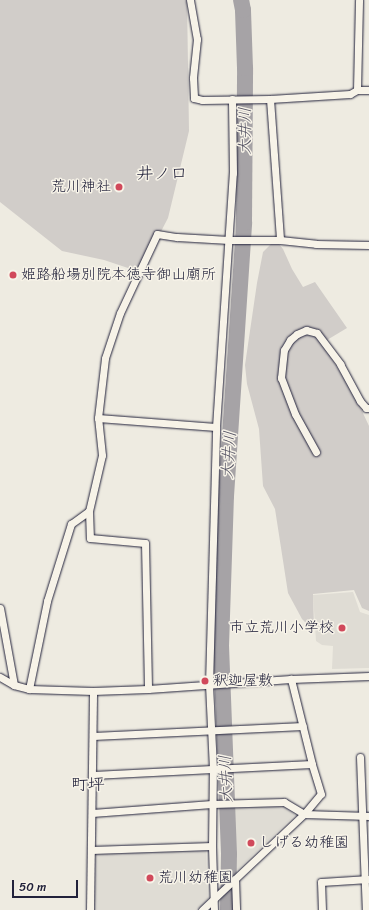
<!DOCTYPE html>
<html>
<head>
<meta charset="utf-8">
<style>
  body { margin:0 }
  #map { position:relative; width:369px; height:910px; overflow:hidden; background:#eeebe1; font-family:Sriracha,"Klee One",sans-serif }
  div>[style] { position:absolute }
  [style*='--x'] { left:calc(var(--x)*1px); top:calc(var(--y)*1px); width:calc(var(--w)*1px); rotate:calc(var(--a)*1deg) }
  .built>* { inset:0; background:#dfdcd4 }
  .green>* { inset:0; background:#d1cdc9 }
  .river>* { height:16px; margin:-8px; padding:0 8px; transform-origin:8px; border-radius:8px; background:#a6a3a6 }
  .roads { filter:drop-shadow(0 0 1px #22223b) drop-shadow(0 0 1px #22223b) }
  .minor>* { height:7px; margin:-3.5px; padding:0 3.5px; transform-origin:3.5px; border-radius:3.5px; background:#f7f3e8 }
  .dots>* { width:11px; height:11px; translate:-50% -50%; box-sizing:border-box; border:2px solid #f7f3e8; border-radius:50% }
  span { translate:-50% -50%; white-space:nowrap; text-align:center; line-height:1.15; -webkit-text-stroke:3px #f7f3e8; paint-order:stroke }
  .poi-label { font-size:15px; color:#22223b }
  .right { translate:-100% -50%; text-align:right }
  .left { translate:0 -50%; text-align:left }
  .water-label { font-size:16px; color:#504f60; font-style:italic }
  .quarter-label { font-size:17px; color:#22223b }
  .scale { position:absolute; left:12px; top:880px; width:66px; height:18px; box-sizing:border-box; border:2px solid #22223b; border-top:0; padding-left:5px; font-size:12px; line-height:14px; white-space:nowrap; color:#22223b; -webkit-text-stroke:3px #f7f3e8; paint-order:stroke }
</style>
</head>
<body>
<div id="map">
  <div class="built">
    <i style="clip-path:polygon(353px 592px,360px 612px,369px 615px,369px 668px,332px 669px,333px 646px,322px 645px,316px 641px,313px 595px)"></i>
    <i style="clip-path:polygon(281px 804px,295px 815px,236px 871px,235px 807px)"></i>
    <i style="clip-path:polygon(203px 848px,206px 851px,208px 902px,200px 910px,93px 910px,94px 853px)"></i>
  </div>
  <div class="green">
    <i style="clip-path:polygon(0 0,187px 0,189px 131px,168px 218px,140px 272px,104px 260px,62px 251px,0 202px)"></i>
    <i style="clip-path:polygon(272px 243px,278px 243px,283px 249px,292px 269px,303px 287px,315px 282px,347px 328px,322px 343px,355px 396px,369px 426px,369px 611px,362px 608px,354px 590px,313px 594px,314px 628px,310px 627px,302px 619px,288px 593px,275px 509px,263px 486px,259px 429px,247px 384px,245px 365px,257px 283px,263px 252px)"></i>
  </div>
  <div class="river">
    <i style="--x:228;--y:910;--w:56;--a:-89"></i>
    <i style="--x:229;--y:854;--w:208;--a:-92.2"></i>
    <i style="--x:221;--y:646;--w:150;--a:-88.1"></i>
    <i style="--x:226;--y:496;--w:274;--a:-86.2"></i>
    <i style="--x:244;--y:223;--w:155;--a:-89.6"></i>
    <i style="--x:245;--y:68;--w:58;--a:-92"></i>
    <i style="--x:243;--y:10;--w:10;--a:-101"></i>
  </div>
  <div class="roads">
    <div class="minor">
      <i style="--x:190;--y:0;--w:40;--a:80"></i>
      <i style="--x:197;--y:39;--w:39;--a:96"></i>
      <i style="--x:193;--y:78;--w:20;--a:87"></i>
      <i style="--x:194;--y:98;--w:8;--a:14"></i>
      <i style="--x:202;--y:100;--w:68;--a:-0.8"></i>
      <i style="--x:270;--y:99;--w:80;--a:-3.6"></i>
      <i style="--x:350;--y:94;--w:8;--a:-30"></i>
      <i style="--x:357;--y:90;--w:12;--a:0"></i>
      <i style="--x:357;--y:90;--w:90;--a:-88.7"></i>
      <i style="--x:270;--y:99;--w:141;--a:85.9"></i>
      <i style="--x:98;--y:418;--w:118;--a:4.4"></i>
      <i style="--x:316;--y:452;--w:43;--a:-118.9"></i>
      <i style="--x:295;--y:414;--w:39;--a:-111"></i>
      <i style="--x:281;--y:378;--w:28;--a:-84"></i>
      <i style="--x:284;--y:350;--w:12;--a:-59"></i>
      <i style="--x:290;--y:340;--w:9;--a:-41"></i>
      <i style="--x:297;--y:334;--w:10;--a:-24"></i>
      <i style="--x:306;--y:330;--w:11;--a:15"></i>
      <i style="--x:317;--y:333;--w:39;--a:53"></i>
      <i style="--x:340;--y:364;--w:42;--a:61.6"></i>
      <i style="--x:360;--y:401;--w:9;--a:49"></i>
      <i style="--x:366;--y:408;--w:3;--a:0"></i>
      <i style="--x:89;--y:511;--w:27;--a:88"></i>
      <i style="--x:90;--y:538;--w:55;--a:5.2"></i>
      <i style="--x:145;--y:543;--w:146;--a:88.8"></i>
      <i style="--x:0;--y:608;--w:78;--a:79.7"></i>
      <i style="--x:0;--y:677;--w:16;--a:30"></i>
      <i style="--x:14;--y:685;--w:16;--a:15"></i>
      <i style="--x:29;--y:689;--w:64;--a:1.8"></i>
      <i style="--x:93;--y:691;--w:55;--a:-2.1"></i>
      <i style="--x:148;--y:689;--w:143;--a:-4"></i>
      <i style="--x:291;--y:679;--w:78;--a:-2.2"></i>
      <i style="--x:29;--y:689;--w:90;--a:-78.4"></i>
      <i style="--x:47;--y:601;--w:81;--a:-72.7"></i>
      <i style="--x:71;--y:524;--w:22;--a:-36"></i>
      <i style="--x:89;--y:511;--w:57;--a:-76.9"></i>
      <i style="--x:102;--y:455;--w:37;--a:-96"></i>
      <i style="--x:98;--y:418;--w:60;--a:-83.3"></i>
      <i style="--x:105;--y:358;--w:47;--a:-71.6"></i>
      <i style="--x:120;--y:313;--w:87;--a:-64.9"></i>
      <i style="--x:157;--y:234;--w:20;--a:9"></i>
      <i style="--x:177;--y:237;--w:52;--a:3.3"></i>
      <i style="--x:229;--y:240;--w:51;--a:0"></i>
      <i style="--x:280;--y:240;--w:36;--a:6"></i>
      <i style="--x:316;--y:244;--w:53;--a:1.1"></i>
      <i style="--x:93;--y:736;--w:210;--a:-2.7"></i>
      <i style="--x:360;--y:757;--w:153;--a:87.8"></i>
      <i style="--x:93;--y:775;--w:219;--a:-2.9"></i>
      <i style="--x:92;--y:813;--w:120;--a:-4.3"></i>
      <i style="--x:212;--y:804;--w:72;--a:-1.6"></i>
      <i style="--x:284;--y:802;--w:23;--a:31"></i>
      <i style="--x:304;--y:814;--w:65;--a:1.8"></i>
      <i style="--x:91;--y:850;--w:121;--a:-1.9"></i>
      <i style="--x:235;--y:879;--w:31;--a:88"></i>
      <i style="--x:90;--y:910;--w:219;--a:-89.2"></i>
      <i style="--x:202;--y:910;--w:140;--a:-43.3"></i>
      <i style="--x:304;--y:814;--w:26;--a:-50"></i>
      <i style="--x:321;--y:794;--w:31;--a:-107"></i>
      <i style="--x:312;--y:764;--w:88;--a:-103.9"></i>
      <i style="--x:214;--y:910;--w:64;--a:-91.8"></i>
      <i style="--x:212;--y:846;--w:77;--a:-89.3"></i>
      <i style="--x:213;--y:769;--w:85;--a:-92.7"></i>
      <i style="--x:209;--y:684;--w:257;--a:-88.4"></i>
      <i style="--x:216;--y:427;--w:255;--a:-86.2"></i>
      <i style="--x:233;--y:173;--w:74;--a:-90.8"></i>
      <i style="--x:322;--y:910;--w:28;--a:-92"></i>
      <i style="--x:321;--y:882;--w:48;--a:-3.6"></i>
    </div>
  </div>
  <div class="dots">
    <i style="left:119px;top:187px;background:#d1495b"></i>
    <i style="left:13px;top:275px;background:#d1495b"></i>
    <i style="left:342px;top:628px;background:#d1495b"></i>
    <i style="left:205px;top:681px;background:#d1495b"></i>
    <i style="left:251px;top:843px;background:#d1495b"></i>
    <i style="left:150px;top:878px;background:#d1495b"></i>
  </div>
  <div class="poi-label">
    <span class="right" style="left:111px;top:187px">荒川神社</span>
    <span class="left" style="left:21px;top:275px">姫路船場別院本徳寺御山廟所</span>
    <span class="right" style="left:334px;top:628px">市立荒川小学校</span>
    <span class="left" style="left:213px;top:681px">釈迦屋敷</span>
    <span class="left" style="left:259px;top:843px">しげる幼稚園</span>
    <span class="left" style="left:158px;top:878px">荒川幼稚園</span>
  </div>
  <div class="water-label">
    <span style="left:245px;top:131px;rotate:-90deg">大井川</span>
    <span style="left:229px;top:455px;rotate:-86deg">大井川</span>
    <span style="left:226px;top:779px;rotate:-92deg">大井川</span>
  </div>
  <div class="quarter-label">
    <span style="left:162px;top:174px">井ノ口</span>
    <span style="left:88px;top:785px">町坪</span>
  </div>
  <div class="scale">50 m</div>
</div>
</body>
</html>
